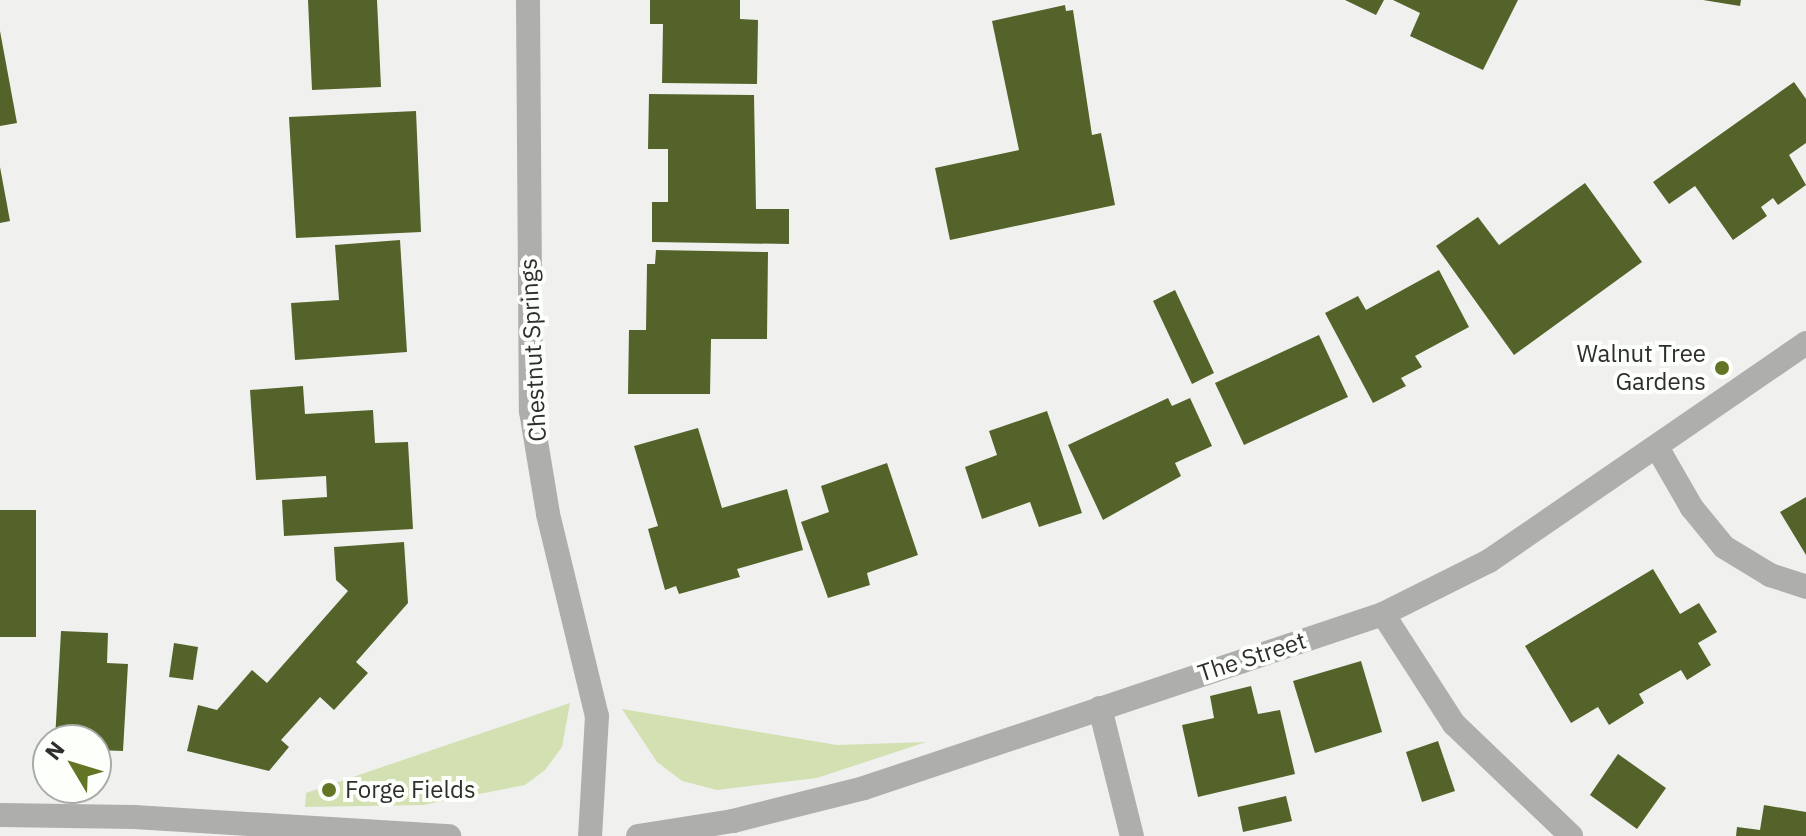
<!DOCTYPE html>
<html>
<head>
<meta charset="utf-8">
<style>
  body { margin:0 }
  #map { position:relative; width:1806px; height:836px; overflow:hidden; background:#f0f1ee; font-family:"IBM Plex Sans",sans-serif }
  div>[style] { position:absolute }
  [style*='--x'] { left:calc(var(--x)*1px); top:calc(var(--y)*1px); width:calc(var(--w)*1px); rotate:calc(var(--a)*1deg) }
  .green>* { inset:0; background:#d2e0b2 }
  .building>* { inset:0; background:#54632a }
  .minor>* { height:24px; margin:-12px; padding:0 12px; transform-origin:12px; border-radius:12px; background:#aeaead }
  .dots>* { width:22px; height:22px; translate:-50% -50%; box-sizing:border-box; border:4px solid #fdfffb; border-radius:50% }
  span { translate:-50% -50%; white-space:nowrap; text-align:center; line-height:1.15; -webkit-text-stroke:8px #fdfffb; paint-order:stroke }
  .street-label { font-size:24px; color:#2e2f2d }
  .poi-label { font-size:24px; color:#2e2f2d }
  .right { translate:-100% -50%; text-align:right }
  .left { translate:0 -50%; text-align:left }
  .north { position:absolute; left:32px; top:724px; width:80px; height:80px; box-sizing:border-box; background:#fdfffb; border:2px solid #aaaca9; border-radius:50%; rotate:308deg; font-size:22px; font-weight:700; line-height:32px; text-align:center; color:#2e2f2d }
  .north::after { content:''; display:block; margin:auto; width:28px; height:36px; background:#627524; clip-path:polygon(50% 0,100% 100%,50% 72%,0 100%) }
</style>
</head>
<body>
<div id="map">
  <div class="green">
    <i style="clip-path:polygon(570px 703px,562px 747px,545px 770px,525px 785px,423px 805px,305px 807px,306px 793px)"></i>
    <i style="clip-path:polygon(622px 709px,837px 745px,926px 742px,817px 778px,717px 790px,682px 781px,657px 762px)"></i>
  </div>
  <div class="building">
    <i style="clip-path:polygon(308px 0,377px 0,381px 87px,312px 90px)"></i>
    <i style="clip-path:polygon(650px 0,740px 0,740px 19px,758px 20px,757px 84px,662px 83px,663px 24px,650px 24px)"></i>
    <i style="clip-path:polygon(1345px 0,1384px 0,1376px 15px)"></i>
    <i style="clip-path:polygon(1393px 0,1518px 0,1483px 70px,1410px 36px,1420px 13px)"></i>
    <i style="clip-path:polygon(1703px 0,1741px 0,1740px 6px)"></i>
    <i style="clip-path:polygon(1065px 5px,1066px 11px,1073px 10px,1092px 135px,1101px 133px,1115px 205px,950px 240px,935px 168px,1019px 150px,992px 21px)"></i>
    <i style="clip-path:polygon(0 31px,17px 123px,0 126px)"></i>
    <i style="clip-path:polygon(1794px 82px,1806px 99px,1806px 143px,1789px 155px,1806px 185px,1778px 205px,1773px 198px,1761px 207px,1767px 216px,1733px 240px,1695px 186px,1669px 204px,1653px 182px)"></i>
    <i style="clip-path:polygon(649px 94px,754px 95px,756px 209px,789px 209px,789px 244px,652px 242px,652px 202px,668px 202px,668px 149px,648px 149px)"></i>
    <i style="clip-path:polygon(416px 111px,421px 232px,296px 238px,289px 117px)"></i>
    <i style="clip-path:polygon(0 167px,10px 221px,0 223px)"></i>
    <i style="clip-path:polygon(1585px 183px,1642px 262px,1514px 355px,1436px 246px,1478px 217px,1499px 245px)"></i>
    <i style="clip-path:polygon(400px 240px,407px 352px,295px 360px,291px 303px,339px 300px,335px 245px)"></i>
    <i style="clip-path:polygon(656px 250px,768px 252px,767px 339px,711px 339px,710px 394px,628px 394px,629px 330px,646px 330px,647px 264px,655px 264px)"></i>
    <i style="clip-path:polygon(1439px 270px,1469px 327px,1415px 356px,1422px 367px,1401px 378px,1406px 386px,1373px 403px,1325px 313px,1358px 296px,1366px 310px)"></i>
    <i style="clip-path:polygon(1175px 290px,1214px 373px,1192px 384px,1153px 301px)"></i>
    <i style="clip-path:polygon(1319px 335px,1348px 397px,1244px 445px,1215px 383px)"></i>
    <i style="clip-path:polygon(303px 386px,305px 414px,373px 410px,375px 443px,408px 442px,413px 529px,284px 536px,282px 500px,327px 497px,326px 476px,256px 480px,250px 390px)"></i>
    <i style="clip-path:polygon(1168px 398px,1172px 406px,1190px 398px,1212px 446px,1175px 463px,1181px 476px,1103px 520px,1068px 445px)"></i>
    <i style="clip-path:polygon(1047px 411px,1082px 513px,1039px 527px,1030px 502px,982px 519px,965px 467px,997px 455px,989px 431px)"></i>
    <i style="clip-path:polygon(698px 428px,722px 508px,787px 489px,803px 550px,737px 569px,740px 577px,679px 594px,676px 586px,665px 590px,648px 529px,658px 526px,634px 446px)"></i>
    <i style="clip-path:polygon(887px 463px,918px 555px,867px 573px,870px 585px,828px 598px,801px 522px,829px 512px,821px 486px)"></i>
    <i style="clip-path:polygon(1806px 497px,1806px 555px,1780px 512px)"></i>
    <i style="clip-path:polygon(0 510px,36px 510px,36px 637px,0 637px)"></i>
    <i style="clip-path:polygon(404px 542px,408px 603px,356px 662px,368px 673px,334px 710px,320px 697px,281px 740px,289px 747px,269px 771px,187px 751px,198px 705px,217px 710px,252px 670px,267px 683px,348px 591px,336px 580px,334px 547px)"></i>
    <i style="clip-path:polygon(1653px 569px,1680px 614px,1699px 603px,1717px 632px,1698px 643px,1711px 665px,1687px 680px,1681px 670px,1639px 694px,1644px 703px,1609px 725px,1598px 707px,1571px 723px,1525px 646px)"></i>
    <i style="clip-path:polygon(61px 631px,108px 633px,107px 663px,128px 664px,123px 751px,96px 750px,96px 740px,55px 740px)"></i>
    <i style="clip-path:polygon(174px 643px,198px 647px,193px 680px,169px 677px)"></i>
    <i style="clip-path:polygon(1361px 661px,1382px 732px,1315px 753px,1293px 681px)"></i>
    <i style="clip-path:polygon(1251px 686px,1258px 714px,1280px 710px,1295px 774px,1198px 797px,1182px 725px,1214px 718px,1210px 696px)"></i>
    <i style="clip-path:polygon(1438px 741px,1455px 791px,1422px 802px,1406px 752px)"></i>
    <i style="clip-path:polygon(1618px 754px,1666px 788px,1637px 829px,1590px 795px)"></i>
    <i style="clip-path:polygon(1286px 796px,1292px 821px,1243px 832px,1238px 807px)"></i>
    <i style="clip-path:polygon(1764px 805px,1806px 812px,1806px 836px,1736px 836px,1737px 827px,1760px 830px)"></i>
  </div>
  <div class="minor">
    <i style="--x:528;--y:0;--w:411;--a:89.6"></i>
    <i style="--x:531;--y:411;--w:104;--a:80.6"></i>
    <i style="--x:548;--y:514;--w:208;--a:76.4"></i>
    <i style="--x:597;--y:716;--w:120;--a:93.3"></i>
    <i style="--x:1658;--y:449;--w:68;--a:60"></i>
    <i style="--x:1692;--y:508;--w:50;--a:50.6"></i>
    <i style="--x:1724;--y:547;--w:54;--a:31.3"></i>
    <i style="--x:1770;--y:575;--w:38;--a:18"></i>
    <i style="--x:1383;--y:614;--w:131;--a:57.2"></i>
    <i style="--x:1454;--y:724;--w:162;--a:43.7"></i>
    <i style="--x:1100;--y:708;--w:132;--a:76"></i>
    <i style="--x:0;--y:815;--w:134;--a:0.9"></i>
    <i style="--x:134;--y:817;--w:316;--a:3.5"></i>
    <i style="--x:638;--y:836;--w:96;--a:-9"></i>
    <i style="--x:733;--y:821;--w:135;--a:-14.1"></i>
    <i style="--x:864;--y:788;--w:547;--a:-18.53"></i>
    <i style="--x:1383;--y:614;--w:119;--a:-26.6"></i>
    <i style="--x:1489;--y:561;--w:385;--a:-34.5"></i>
  </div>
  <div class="dots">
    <i style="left:1722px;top:368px;background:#627524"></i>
    <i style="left:329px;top:790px;background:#627524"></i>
  </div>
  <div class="street-label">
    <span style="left:533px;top:350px;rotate:-93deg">Chestnut Springs</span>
    <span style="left:1252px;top:657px;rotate:-18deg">The Street</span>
  </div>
  <div class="poi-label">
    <span class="right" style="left:1706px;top:368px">Walnut Tree<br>Gardens</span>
    <span class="left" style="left:345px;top:790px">Forge Fields</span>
  </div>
  <div class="north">N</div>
</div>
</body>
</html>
